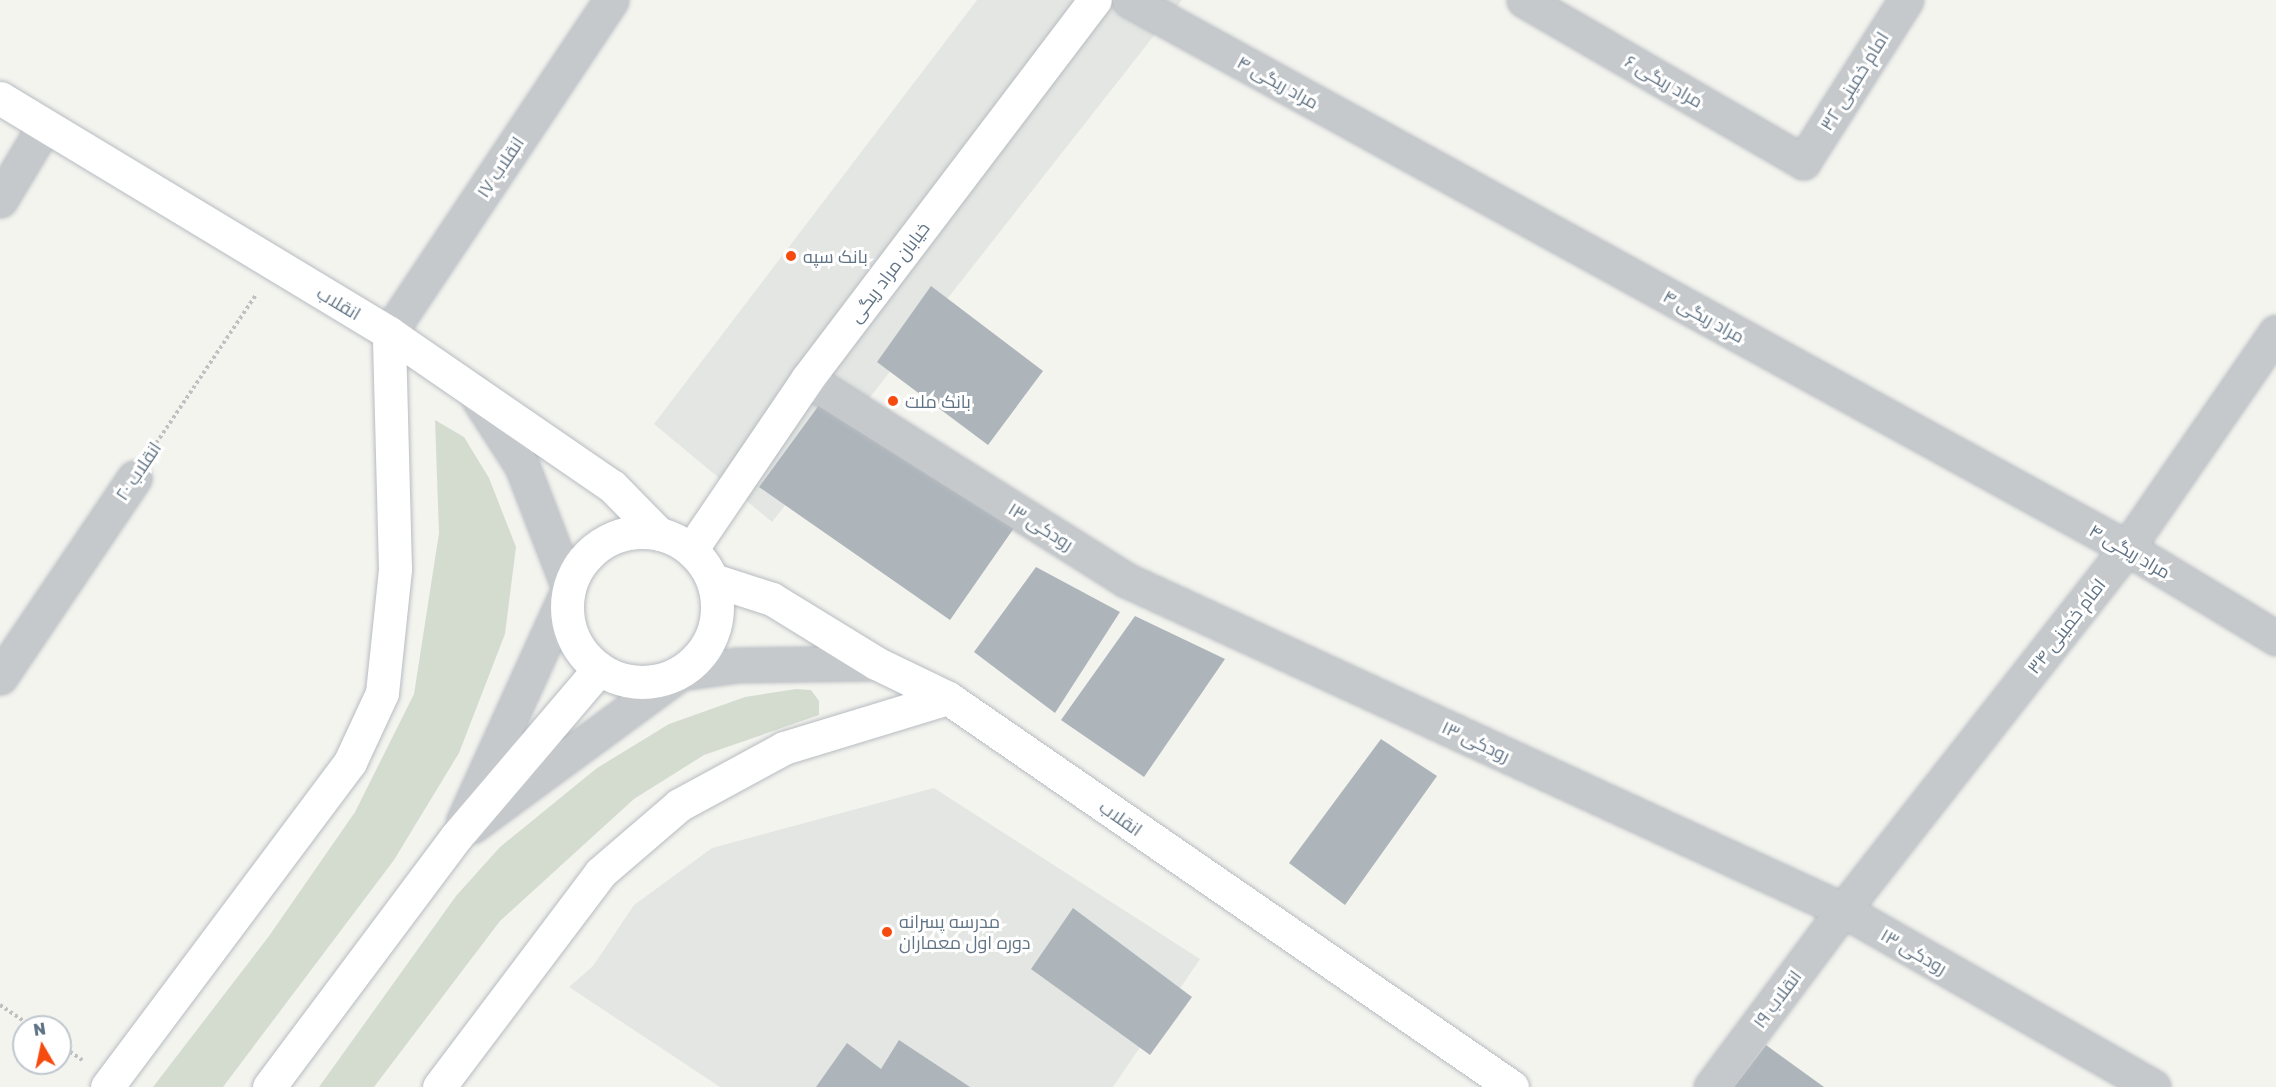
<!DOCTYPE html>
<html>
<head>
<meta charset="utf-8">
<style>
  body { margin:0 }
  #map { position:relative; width:2276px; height:1087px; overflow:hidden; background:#f4f4ef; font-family:"Golos Text",Cairo,sans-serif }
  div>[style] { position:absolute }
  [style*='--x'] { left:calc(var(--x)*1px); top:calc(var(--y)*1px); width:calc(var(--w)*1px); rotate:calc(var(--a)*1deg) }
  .built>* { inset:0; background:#e4e6e3 }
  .green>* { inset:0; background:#d4dcd0 }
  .building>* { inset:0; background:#adb5bb }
  .path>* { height:4px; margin-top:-2px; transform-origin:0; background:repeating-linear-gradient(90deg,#bec0c2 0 3px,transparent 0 6px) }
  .roads { filter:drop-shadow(0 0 2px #b7bcc1) drop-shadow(0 0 2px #b7bcc1) }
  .street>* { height:33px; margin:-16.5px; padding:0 16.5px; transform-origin:16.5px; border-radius:16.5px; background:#c6c9cc }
  .secondary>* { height:33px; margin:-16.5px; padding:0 16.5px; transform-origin:16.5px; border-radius:16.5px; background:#fff }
  .secondary>.ring { margin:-16.5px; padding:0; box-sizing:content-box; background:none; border:33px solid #fff; border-radius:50% }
  .dots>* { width:16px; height:16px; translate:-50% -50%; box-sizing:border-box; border:3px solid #fff; border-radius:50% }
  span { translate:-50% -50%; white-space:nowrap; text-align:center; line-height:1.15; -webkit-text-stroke:6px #fff; paint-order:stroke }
  .street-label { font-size:18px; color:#607384 }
  .poi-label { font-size:18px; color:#607384 }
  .left { translate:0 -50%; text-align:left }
  .north { position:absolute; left:12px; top:1015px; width:60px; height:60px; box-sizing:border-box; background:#fff; border:2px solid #bfc7ce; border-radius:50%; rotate:351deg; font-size:16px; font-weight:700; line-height:24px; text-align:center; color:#607384 }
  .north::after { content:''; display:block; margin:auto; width:21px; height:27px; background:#f64b0e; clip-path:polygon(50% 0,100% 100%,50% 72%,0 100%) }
</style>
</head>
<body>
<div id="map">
  <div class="built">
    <i style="clip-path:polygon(977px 0,1182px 0,772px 522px,654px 424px)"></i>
    <i style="clip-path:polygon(934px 788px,1200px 959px,1113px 1087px,720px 1087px,569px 987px,593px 966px,634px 905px,712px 848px)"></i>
  </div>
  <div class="green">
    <i style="clip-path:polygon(435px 420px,464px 437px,489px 478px,516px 547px,505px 634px,459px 753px,394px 860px,223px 1087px,153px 1087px,269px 936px,355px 812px,414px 694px,439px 533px)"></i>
    <i style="clip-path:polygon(796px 689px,811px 690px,819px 701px,819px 715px,704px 755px,634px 799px,500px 921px,374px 1087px,319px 1087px,456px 896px,500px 847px,597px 768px,669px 724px,745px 697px)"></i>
  </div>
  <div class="building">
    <i style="clip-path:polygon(931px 286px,1043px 371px,988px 445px,877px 362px)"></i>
    <i style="clip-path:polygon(825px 397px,1014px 528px,950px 620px,759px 487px)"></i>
    <i style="clip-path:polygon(1036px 567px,1120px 612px,1055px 713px,974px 652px)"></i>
    <i style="clip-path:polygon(1135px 616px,1225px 659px,1144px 777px,1061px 720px)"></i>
    <i style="clip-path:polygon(1381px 739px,1437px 776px,1345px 905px,1289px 863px)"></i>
    <i style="clip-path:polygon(1073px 908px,1192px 997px,1150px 1055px,1031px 969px)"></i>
    <i style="clip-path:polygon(899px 1040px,970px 1087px,816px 1087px,847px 1043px,881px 1069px)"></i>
    <i style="clip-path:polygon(1766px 1045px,1824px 1087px,1734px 1087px)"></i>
  </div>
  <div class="path">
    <i style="--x:153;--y:448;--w:184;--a:-56.1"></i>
    <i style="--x:0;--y:1005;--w:40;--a:34"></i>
    <i style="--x:60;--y:1045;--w:27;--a:34"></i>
  </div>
  <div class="roads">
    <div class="street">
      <i style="--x:1129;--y:0;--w:1139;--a:28.77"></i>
      <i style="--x:2127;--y:548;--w:174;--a:31.1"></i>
      <i style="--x:1524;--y:0;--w:323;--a:30.1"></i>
      <i style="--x:1803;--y:162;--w:192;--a:-57.6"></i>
      <i style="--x:0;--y:200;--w:87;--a:-59"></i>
      <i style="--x:389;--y:333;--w:400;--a:-56.3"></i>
      <i style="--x:807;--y:379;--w:377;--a:32.2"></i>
      <i style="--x:1126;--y:580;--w:789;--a:24.71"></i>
      <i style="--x:1843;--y:910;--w:357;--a:29.7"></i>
      <i style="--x:0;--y:677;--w:240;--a:-56"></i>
      <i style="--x:463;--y:822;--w:257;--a:-65.6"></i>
      <i style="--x:569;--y:588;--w:131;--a:-111.1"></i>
      <i style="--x:522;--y:466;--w:90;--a:-122.8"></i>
      <i style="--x:472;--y:826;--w:258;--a:-36.3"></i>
      <i style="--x:680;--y:673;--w:59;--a:-7.9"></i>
      <i style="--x:738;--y:665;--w:138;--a:-0.8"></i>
      <i style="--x:1711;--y:1087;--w:221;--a:-53.3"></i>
      <i style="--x:1843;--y:910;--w:460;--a:-51.9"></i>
      <i style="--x:2127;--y:548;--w:262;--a:-55.4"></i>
    </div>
    <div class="secondary">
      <i style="--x:0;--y:98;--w:454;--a:31.1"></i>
      <i style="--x:389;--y:333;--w:270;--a:34.5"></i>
      <i style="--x:612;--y:486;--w:67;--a:45.6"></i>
      <i class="ring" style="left:567px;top:532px;width:117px;height:117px"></i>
      <i style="--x:691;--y:550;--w:207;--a:-55.8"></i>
      <i style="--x:807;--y:379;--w:476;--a:-52.8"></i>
      <i style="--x:713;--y:580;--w:62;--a:17.9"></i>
      <i style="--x:772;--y:599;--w:122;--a:31.6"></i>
      <i style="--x:876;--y:663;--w:80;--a:25.9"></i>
      <i style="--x:948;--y:698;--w:685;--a:34.59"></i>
      <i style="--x:107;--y:1087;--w:406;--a:-53.2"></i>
      <i style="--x:350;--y:762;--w:76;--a:-65.1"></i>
      <i style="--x:382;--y:693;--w:125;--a:-84"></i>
      <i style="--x:395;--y:569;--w:236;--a:-91.5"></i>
      <i style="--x:269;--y:1087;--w:312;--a:-53.2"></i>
      <i style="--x:456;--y:837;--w:221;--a:-49.6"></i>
      <i style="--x:439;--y:1087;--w:268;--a:-53"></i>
      <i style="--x:600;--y:873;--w:104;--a:-40.7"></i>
      <i style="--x:679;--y:805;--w:119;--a:-28.5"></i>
      <i style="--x:784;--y:748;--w:171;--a:-17"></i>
    </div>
  </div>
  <div class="dots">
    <i style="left:791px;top:256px;background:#f64b0e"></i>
    <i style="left:893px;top:401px;background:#f64b0e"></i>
    <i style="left:887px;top:932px;background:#f64b0e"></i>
  </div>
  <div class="street-label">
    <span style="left:1664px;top:81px;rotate:30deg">مراد ریگی ۶</span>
    <span style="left:1854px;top:81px;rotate:-58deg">امام خمینی ۳۲</span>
    <span style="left:1278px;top:82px;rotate:29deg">مراد ریگی ۴</span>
    <span style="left:500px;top:167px;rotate:-56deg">انقلاب ۱۷</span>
    <span style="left:889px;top:272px;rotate:-53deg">خیابان مراد ریگی</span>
    <span style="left:339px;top:303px;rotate:31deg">انقلاب</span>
    <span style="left:1704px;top:316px;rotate:29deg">مراد ریگی ۴</span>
    <span style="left:138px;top:471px;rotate:-56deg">انقلاب ۲۰</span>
    <span style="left:1041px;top:526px;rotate:32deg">رودکی ۱۳</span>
    <span style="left:2130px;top:551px;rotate:30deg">مراد ریگی ۴</span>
    <span style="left:2066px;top:626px;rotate:-52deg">امام خمینی ۳۴</span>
    <span style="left:1476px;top:741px;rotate:25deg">رودکی ۱۳</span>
    <span style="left:1121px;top:818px;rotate:35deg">انقلاب</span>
    <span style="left:1914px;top:951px;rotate:30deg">رودکی ۱۳</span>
    <span style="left:1777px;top:999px;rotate:-53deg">انقلاب ۱۹</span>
  </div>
  <div class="poi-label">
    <span class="left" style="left:803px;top:256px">بانک سپه</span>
    <span class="left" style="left:905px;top:401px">بانک ملت</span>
    <span class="left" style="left:899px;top:932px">مدرسه پسرانه<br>دوره اول معماران</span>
  </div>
  <div class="north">N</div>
</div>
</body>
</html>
